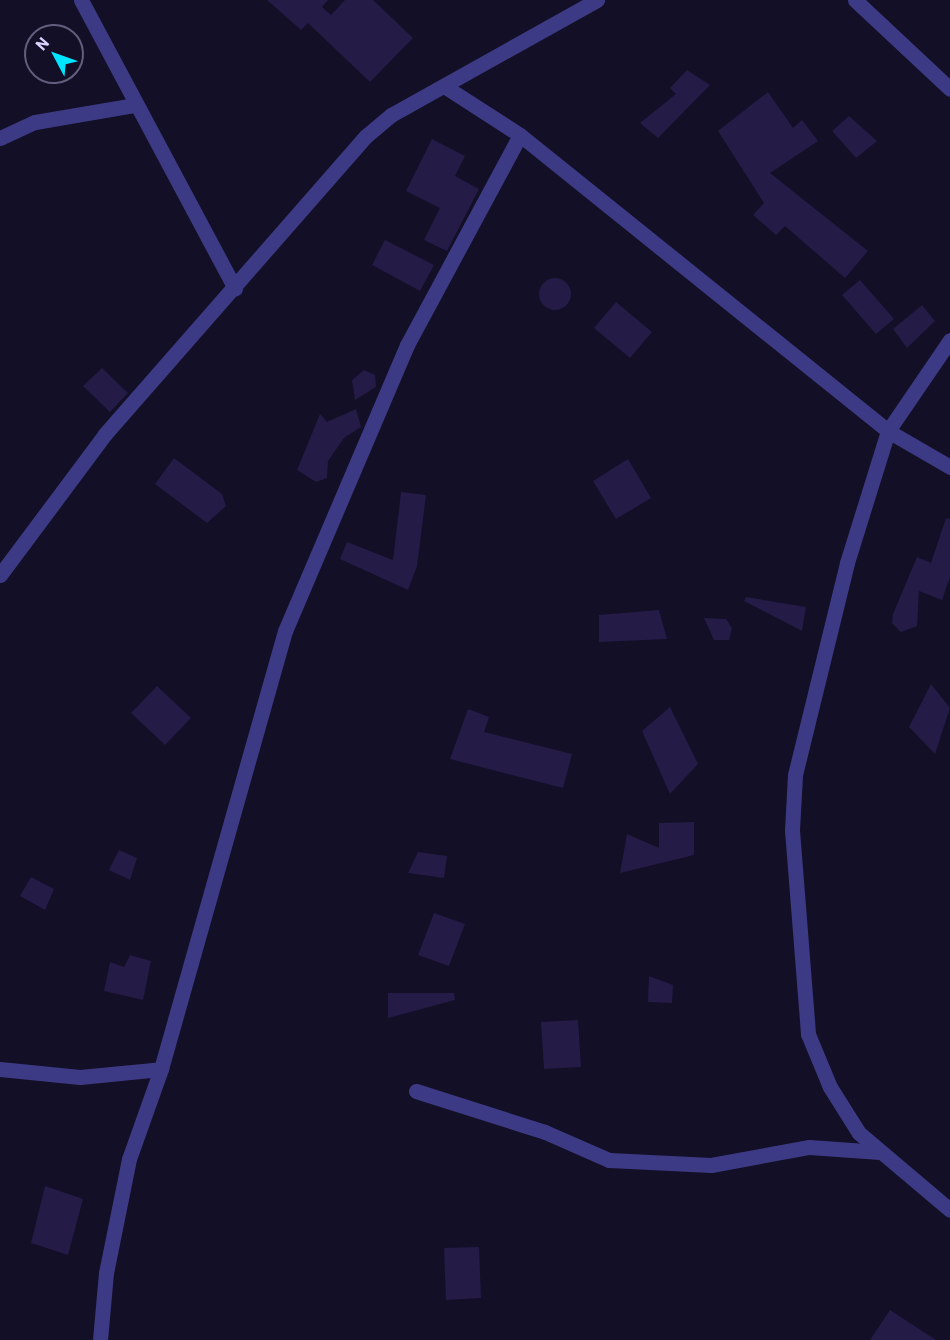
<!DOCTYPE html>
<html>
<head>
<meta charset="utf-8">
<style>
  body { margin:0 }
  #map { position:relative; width:950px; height:1340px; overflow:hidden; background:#130f26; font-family:Barlow,sans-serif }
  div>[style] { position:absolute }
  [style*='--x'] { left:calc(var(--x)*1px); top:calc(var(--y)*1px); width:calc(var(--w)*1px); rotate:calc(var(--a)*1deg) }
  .building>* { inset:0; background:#241b47 }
  .round { border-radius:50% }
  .street>* { height:15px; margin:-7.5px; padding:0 7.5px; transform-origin:7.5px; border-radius:7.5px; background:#3d3a85 }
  span { translate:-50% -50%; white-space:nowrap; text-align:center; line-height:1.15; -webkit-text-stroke:4.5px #130f26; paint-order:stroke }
  .north { position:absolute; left:24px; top:24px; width:60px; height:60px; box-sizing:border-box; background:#130f26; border:2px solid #625e7d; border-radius:50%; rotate:311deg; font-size:16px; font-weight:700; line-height:24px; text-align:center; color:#d9d4ff }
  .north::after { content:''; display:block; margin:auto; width:21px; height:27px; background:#00e5ff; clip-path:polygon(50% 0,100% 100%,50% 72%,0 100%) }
</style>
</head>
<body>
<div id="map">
  <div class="building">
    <i style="clip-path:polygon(267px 0,328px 0,322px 7px,331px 15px,345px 0,373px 0,413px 38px,370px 82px,308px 23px,301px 30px)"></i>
    <i style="clip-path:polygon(687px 70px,710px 85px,658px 138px,640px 123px,676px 94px,670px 88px)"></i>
    <i style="clip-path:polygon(768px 92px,793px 128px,802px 120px,818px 141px,770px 173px,868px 251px,845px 278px,785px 226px,776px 235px,753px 215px,764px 203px,718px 131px)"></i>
    <i style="clip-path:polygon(849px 116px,877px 141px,856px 158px,832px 131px)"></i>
    <i style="clip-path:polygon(432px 139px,465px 156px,455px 176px,479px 189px,447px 251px,424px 240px,440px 208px,406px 191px)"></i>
    <i style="clip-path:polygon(385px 240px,434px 265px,420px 291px,372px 265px)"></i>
    <i class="round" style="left:539px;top:278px;width:32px;height:32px"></i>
    <i style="clip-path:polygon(860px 280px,894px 319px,876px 334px,842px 295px)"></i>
    <i style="clip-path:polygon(616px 302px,652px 332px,630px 358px,594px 328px)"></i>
    <i style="clip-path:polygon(922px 305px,935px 321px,907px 348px,893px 329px)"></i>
    <i style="clip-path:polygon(102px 368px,128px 393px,110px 412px,83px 386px)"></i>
    <i style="clip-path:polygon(364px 370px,375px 375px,376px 387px,355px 400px,352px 380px)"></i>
    <i style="clip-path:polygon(356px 409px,361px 427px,344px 438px,328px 461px,327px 478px,316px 482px,297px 470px,320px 414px,327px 422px)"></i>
    <i style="clip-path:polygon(174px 458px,222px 494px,226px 506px,207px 523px,155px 484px)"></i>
    <i style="clip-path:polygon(628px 459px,651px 498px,616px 519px,593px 481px)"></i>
    <i style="clip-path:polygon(401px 492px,426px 495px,417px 566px,408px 590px,340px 559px,347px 542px,393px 560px)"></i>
    <i style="clip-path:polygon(946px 518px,950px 519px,950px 577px,942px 600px,919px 591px,917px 626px,901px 632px,892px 623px,893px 614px,917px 557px,931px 563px)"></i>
    <i style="clip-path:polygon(746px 597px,806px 607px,802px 631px,744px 601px)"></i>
    <i style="clip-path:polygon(659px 610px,667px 639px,599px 642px,599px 615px)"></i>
    <i style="clip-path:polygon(704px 618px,726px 619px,732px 628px,729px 640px,714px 640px)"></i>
    <i style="clip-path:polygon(931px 684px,950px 708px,935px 754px,909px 727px)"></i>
    <i style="clip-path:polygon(157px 686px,191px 718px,165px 745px,131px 713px)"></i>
    <i style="clip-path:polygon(670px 707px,698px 764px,670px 794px,642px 731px)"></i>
    <i style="clip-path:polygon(468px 709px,489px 717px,484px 732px,572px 754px,563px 788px,450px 759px)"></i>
    <i style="clip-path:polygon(694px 822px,694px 855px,620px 873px,627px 834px,659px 848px,659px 823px)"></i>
    <i style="clip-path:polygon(119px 850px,137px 858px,130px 880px,109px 870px)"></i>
    <i style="clip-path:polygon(418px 852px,447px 856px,444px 878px,408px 873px)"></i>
    <i style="clip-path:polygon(31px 877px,54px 889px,45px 910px,20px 896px)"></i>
    <i style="clip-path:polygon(434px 913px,465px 924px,449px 966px,418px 955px)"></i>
    <i style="clip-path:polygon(130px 955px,151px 961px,143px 1000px,104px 991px,110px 962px,124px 967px)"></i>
    <i style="clip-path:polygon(649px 976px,673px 985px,672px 1003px,648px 1002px)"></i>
    <i style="clip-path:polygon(388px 993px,454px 993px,455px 1000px,388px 1018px)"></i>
    <i style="clip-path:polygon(578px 1020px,581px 1067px,544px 1069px,541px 1022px)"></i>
    <i style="clip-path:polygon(45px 1186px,83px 1199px,68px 1255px,31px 1243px)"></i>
    <i style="clip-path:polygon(479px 1247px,481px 1298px,446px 1300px,444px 1248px)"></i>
    <i style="clip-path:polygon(890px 1310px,936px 1340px,870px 1340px)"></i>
  </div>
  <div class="street">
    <i style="--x:81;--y:0;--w:327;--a:61.9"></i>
    <i style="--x:855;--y:0;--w:130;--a:43.1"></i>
    <i style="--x:444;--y:86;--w:90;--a:32.8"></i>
    <i style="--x:520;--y:135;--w:472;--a:38.8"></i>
    <i style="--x:888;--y:431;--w:72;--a:30.1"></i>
    <i style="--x:0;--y:138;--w:38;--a:-25"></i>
    <i style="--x:35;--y:122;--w:100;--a:-9.7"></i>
    <i style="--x:950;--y:340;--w:110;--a:124.3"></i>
    <i style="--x:888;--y:431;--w:138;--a:107.3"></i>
    <i style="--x:847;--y:563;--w:218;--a:103.8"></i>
    <i style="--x:795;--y:775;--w:55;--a:93.1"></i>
    <i style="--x:792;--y:830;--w:205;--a:85.5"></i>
    <i style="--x:808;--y:1034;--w:57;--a:67.5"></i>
    <i style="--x:830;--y:1087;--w:54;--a:57.8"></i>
    <i style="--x:859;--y:1133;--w:119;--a:40.2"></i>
    <i style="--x:0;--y:575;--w:176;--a:-53.3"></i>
    <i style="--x:105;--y:434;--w:396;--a:-48.8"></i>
    <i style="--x:366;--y:136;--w:33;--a:-40"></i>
    <i style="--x:391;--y:115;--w:236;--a:-29.2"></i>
    <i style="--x:0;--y:1069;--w:80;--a:5.7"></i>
    <i style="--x:80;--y:1077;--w:81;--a:-5.6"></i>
    <i style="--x:416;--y:1091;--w:135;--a:17.6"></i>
    <i style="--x:545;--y:1132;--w:70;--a:23.6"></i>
    <i style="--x:609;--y:1160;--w:102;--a:2.8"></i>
    <i style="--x:711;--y:1165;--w:100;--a:-10.4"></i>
    <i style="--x:809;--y:1147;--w:71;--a:4"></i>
    <i style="--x:100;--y:1340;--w:67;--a:-84.9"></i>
    <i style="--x:106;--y:1273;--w:116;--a:-78.6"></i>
    <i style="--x:129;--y:1159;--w:96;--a:-70.4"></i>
    <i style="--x:161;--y:1069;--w:455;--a:-74.2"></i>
    <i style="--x:285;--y:631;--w:311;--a:-66.9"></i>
    <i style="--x:407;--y:345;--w:238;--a:-61.7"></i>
  </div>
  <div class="north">N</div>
</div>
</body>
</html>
